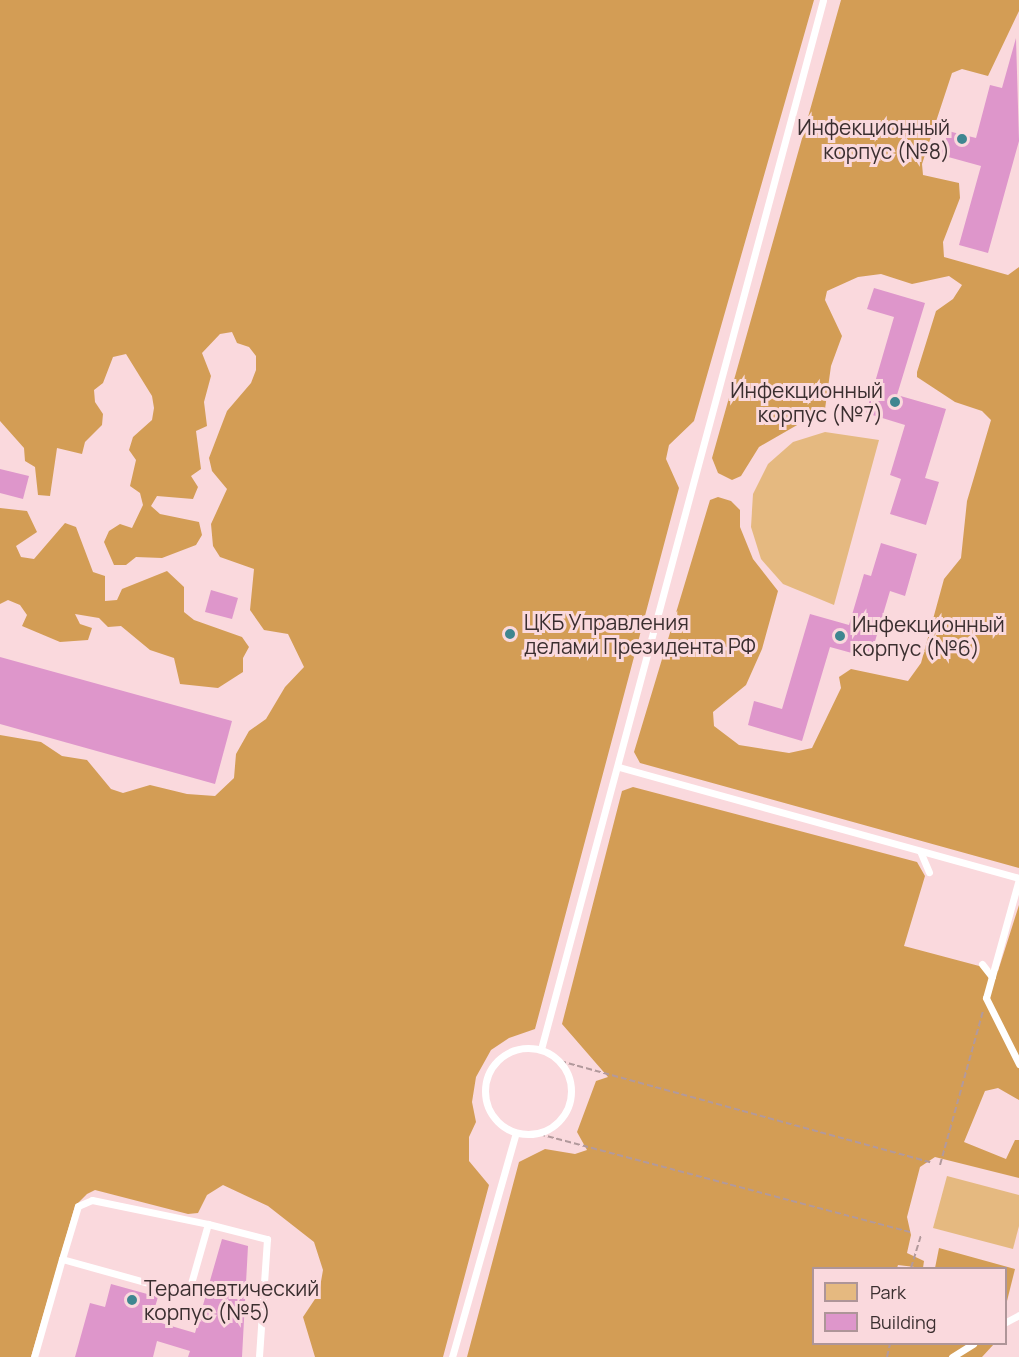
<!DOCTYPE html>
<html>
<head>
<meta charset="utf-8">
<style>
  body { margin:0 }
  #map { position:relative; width:1019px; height:1357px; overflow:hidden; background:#fad9dd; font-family:Manrope,sans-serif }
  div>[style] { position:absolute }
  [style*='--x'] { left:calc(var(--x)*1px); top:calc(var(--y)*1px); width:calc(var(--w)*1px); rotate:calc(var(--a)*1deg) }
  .green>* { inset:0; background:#e5b980 }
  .forest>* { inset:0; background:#d39d55 }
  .building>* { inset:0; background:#de96cb }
  .path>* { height:2px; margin-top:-1px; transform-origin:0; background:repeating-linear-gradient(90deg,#b2999c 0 6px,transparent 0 9px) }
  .service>* { height:7px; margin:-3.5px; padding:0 3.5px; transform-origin:3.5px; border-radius:3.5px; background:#fff }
  .service>.ring { margin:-3.5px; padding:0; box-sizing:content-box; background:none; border:7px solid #fff; border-radius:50% }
  .dots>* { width:16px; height:16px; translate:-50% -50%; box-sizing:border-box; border:3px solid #fad9dd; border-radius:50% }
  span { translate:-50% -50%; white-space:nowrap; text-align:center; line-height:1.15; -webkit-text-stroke:6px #fad9dd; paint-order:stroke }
  .poi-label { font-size:21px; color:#3b2f30 }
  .right { translate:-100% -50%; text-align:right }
  .left { translate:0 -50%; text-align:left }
  .legend { position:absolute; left:812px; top:1267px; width:195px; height:78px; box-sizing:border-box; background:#fad9dd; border:2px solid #ae9598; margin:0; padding:8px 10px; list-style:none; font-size:18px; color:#3b2f30 }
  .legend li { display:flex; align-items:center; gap:12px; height:30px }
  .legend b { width:30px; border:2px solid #ae9598 }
</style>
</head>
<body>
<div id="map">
  <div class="green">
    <i style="clip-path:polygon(825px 432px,879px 440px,834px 605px,783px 584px,761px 559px,751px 527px,753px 494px,768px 464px,793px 442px)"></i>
    <i style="clip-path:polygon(947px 1176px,1019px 1195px,1019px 1226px,1013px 1249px,933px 1228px)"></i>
  </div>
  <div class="forest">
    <i style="clip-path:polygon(0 0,814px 0,694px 421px,669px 445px,666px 459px,679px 488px,535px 1029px,509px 1038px,491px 1050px,476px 1077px,472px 1102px,476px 1122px,469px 1137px,469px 1161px,489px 1185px,443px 1357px,315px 1357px,303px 1317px,319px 1293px,323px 1270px,314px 1242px,268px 1206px,223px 1185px,207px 1195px,198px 1213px,188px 1214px,95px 1190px,87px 1194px,75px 1206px,31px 1357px,0 1357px,0 735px,41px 742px,62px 756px,87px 760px,111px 789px,123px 793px,150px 785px,187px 794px,215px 796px,234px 778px,236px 754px,249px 731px,266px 719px,285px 687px,304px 667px,288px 634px,264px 630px,250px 610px,254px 569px,220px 557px,213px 546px,211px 524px,227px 489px,212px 471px,209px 458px,227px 411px,251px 383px,256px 370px,256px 356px,249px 347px,237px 343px,232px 332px,220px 334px,202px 353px,211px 376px,204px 402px,207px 426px,196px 431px,201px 469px,191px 476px,198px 487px,193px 499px,157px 496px,151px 506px,160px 514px,199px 522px,202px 535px,196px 545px,162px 558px,136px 557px,126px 565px,114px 565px,104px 542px,109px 531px,120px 524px,132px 528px,143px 505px,140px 493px,130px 486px,136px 460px,129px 450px,133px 437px,152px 420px,154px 408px,152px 396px,126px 354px,113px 357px,103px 383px,94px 390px,95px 402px,103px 414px,102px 425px,85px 442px,82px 454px,57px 448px,50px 496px,38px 495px,35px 467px,25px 461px,24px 448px,0 421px)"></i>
    <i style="clip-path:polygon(841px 0,1019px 0,1019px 11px,988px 76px,962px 69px,952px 73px,922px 164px,923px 175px,959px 183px,960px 198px,943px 242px,944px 257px,1008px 275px,1019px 267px,1019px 868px,640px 763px,634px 752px,710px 500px,718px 497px,731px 501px,740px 510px,740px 527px,753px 559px,778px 591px,762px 649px,746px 685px,713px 712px,714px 726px,739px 745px,789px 753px,812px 748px,841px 688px,839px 677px,851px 669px,908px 681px,921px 663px,944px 579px,961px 558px,967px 501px,991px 420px,982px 411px,955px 402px,917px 377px,917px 372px,936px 311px,953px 299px,962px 285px,949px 276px,912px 284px,881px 274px,858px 277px,827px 291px,825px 300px,842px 336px,831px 366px,825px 409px,759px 447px,741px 476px,732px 480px,718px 473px,712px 458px)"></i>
    <i style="clip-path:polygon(0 508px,27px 511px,37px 532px,16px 546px,21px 557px,34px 559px,65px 523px,76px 527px,93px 572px,105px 576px,105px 601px,117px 600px,122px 589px,167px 571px,184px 587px,184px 612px,194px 620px,242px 637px,249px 647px,243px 658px,243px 672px,218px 688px,180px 684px,174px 658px,150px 650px,121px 626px,108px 627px,99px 618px,75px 614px,80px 624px,92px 628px,88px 640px,60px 642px,22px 626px,27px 615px,20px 605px,8px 600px,0 604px)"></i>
    <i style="clip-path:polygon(633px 787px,917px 862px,925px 876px,904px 946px,998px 971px,1019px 905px,1019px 1100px,998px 1088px,985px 1091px,964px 1142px,1006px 1159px,1015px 1140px,1019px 1140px,1019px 1178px,935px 1157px,920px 1167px,907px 1217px,911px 1235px,907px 1253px,924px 1261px,923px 1268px,898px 1265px,897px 1268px,814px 1268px,814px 1344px,994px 1344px,982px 1357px,467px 1357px,519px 1162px,545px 1149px,575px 1154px,587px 1150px,577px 1132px,596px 1081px,608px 1077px,562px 1024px,622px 791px)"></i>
    <i style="clip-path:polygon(939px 1248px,1015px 1269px,1006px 1305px,1006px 1268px,935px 1268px)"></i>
  </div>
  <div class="building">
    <i style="clip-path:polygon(1016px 38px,1019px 141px,988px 253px,959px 245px,981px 166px,941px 155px,948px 131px,976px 138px,990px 85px,1002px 88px)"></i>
    <i style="clip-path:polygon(874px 288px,925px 303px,897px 395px,946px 409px,925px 478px,939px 482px,926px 525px,890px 514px,901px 479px,890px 475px,905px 425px,866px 413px,894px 317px,867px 309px)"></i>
    <i style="clip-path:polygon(0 469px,29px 476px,23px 499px,0 493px)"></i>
    <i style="clip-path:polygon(881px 543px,917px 554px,905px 596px,890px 591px,870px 658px,830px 647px,802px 741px,748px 725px,754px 701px,782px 709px,810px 614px,849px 625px,864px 574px,871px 576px)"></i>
    <i style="clip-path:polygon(211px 590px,238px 598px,232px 619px,205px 612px)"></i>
    <i style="clip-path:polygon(0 657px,232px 721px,215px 784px,0 724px)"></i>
    <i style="clip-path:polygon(222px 1239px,248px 1246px,242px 1357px,188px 1357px,190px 1351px,157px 1341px,153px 1357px,75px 1357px,90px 1303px,105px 1307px,111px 1284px,158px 1297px,151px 1320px,195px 1333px)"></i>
  </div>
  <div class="path">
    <i style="--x:560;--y:1061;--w:384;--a:15.3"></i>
    <i style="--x:539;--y:1134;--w:385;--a:14.8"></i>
    <i style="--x:940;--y:1165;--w:160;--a:-74.4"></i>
    <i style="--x:911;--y:1268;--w:34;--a:-73"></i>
    <i style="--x:887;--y:1357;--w:13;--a:-77"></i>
  </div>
  <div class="service">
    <i style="--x:619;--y:767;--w:415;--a:15.5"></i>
    <i style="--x:920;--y:851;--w:23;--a:67"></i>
    <i style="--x:1019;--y:879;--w:123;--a:105.5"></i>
    <i style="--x:986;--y:998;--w:74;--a:63.4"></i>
    <i style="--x:982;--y:964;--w:16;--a:52"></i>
    <i class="ring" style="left:485px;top:1048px;width:79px;height:79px"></i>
    <i style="--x:541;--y:1049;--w:1086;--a:-74.95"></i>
    <i style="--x:62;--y:1259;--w:55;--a:-73.2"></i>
    <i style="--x:78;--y:1206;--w:15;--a:-23"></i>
    <i style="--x:92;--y:1200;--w:118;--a:11.7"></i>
    <i style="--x:1006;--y:1322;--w:15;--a:-28"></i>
    <i style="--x:34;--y:1357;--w:102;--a:-74.1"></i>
    <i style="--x:62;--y:1259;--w:131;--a:15.5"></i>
    <i style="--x:188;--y:1294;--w:73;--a:-74.1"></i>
    <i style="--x:208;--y:1224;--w:61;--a:14.3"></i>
    <i style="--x:267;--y:1239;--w:118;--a:93.9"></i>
    <i style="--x:452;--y:1357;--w:233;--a:-74.1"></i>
    <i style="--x:952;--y:1357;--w:25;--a:-32"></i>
  </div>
  <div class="dots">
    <i style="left:962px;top:139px;background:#3f8690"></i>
    <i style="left:895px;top:402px;background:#3f8690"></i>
    <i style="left:510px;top:634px;background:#3f8690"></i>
    <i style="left:840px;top:636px;background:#3f8690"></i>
    <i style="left:132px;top:1300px;background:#3f8690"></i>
  </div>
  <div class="poi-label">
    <span class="right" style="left:950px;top:139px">Инфекционный<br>корпус (№8)</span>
    <span class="right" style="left:883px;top:402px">Инфекционный<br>корпус (№7)</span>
    <span class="left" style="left:524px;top:634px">ЦКБ Управления<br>делами Президента РФ</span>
    <span class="left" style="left:852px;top:636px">Инфекционный<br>корпус (№6)</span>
    <span class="left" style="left:144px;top:1300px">Терапевтический<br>корпус (№5)</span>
  </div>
  <ul class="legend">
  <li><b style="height:16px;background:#e5b980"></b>Park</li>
  <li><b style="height:16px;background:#de96cb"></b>Building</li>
  </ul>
</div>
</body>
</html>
